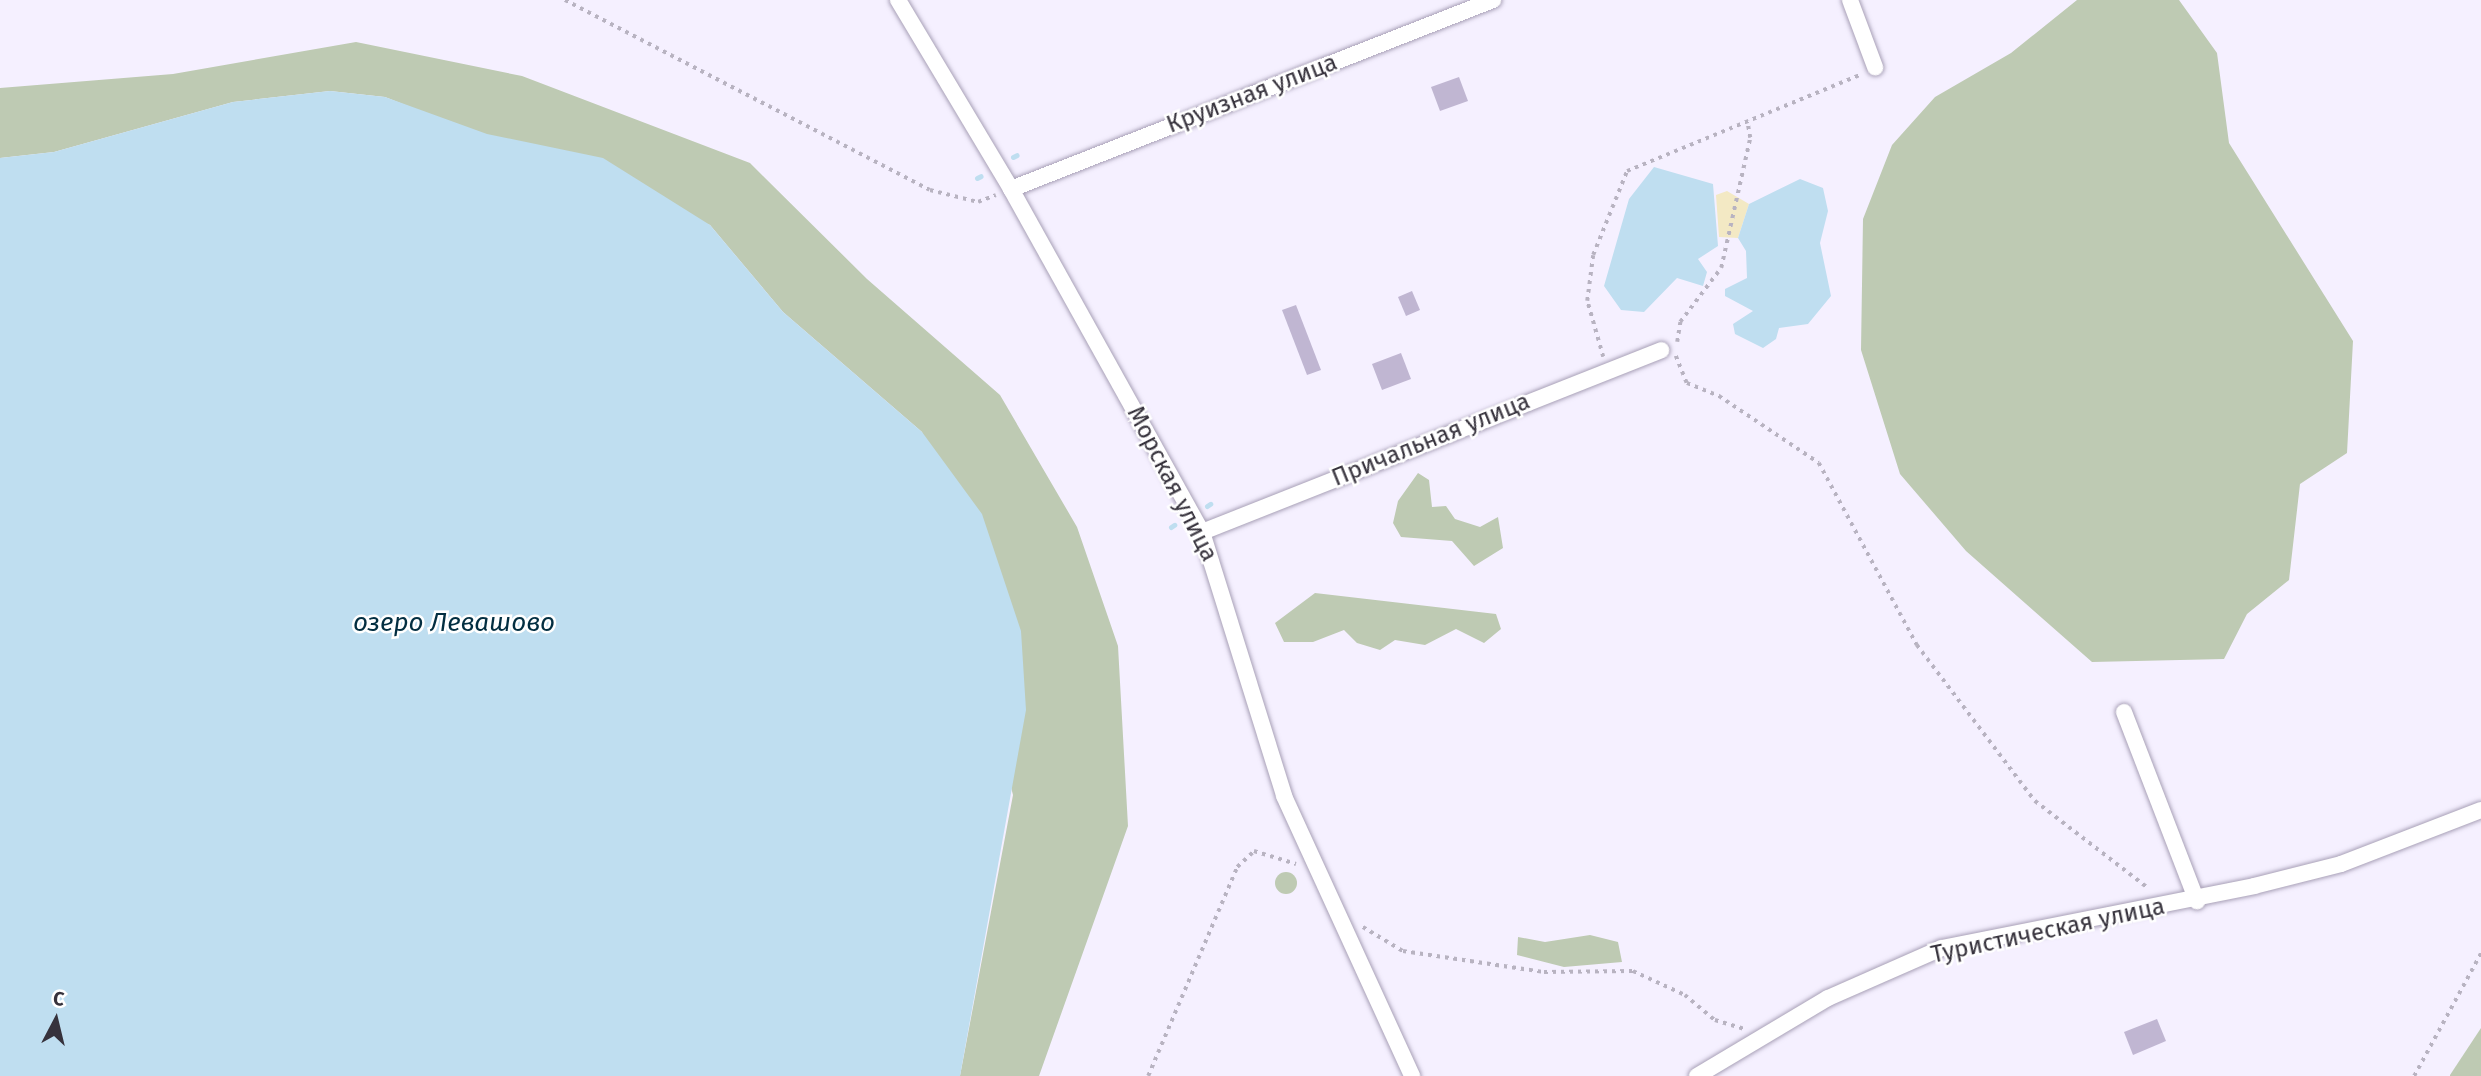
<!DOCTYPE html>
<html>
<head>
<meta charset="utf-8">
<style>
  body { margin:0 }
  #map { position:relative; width:2481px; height:1076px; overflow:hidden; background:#f5f0ff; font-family:"Fira Sans",sans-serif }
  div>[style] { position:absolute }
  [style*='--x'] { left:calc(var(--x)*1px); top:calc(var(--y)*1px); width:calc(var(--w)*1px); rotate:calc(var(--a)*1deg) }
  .green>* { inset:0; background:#becab3 }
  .round { border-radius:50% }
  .sand>* { inset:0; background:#f3e9c4 }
  .water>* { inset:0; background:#bfdef0 }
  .stream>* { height:5px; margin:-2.5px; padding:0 2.5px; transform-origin:2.5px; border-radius:2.5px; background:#bfdef0 }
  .building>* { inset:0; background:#c0b6d2 }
  .path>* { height:3.5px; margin-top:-1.75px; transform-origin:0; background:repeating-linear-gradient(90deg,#b8b3c1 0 3.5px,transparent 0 8.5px) }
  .roads { filter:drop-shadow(0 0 2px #a8a0b7) drop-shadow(0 0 2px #a8a0b7) }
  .street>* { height:16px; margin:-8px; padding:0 8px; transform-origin:8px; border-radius:8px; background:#fff }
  span { translate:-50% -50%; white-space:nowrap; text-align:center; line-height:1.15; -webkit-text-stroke:5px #fff; paint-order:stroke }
  .street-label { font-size:24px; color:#36323c }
  .water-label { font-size:26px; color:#022e41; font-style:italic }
  .north { position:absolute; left:21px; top:985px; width:70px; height:70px; -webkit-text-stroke:5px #fff; paint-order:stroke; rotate:7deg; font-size:19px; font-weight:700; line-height:28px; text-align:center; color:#36323c }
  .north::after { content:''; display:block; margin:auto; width:24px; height:32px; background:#36323c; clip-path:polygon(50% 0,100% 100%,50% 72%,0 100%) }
</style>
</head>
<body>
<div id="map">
  <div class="green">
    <i style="clip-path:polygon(2077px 0,2179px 0,2217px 53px,2229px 143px,2353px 341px,2347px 453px,2300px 484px,2289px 580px,2247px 614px,2224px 659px,2092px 662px,1966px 551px,1900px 474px,1861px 350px,1863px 219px,1892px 145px,1935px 97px,2011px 53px)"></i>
    <i style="clip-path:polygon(356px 42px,522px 76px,750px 163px,867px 279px,1000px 395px,1077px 527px,1118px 646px,1128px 826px,1039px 1076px,960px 1076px,1013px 795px,922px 432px,783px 312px,710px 225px,385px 97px,330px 91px,233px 102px,54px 152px,0 158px,0 88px,173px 74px)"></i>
    <i style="clip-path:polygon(1418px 473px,1429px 480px,1432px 507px,1446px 506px,1455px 519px,1480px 527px,1498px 517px,1503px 548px,1474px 566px,1452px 541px,1401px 537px,1393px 523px,1398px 501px)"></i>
    <i style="clip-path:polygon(1315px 593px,1496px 614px,1501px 629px,1484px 643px,1456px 629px,1425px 645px,1395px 640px,1380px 650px,1357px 643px,1344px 630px,1313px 642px,1284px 642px,1275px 623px)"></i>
    <i class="round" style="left:1275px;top:872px;width:22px;height:22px"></i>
    <i style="clip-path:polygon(1590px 935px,1618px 942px,1622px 962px,1564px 967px,1517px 955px,1518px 937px,1545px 942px)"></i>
    <i style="clip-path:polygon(2481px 1028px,2481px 1076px,2450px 1076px,2450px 1075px)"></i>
  </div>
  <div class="sand">
    <i style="clip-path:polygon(1727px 191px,1749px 204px,1738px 238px,1719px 237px,1716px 195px)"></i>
  </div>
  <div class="water">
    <i style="clip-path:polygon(330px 91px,385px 97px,487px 134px,603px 158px,710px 225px,783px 312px,922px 432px,982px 514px,1021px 631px,1026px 710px,960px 1076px,0 1076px,0 158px,54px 152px,233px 102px)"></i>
    <i style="clip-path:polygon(1654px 167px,1713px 184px,1718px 246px,1698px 259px,1707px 272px,1703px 286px,1677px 278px,1644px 312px,1621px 310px,1604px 286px,1629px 199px)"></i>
    <i style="clip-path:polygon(1800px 179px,1823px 188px,1828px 211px,1820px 243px,1831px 296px,1808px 324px,1779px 328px,1776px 339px,1763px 348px,1735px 334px,1733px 324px,1753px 311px,1725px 296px,1725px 289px,1747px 278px,1746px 251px,1738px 238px,1749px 204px)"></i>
  </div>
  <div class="stream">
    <i style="--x:1013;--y:157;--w:4;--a:-27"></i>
    <i style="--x:977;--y:178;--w:4;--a:-27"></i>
    <i style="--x:1207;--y:506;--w:4;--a:-34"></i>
    <i style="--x:1171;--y:527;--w:4;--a:-34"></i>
  </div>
  <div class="building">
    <i style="clip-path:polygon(1459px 77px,1468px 101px,1440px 111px,1431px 87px)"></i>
    <i style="clip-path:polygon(1412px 291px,1420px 310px,1406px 316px,1398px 297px)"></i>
    <i style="clip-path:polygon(1296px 305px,1321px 370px,1307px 375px,1282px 310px)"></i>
    <i style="clip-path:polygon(1401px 353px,1411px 379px,1382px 390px,1372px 364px)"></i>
    <i style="clip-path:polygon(2157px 1019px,2166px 1041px,2133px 1055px,2124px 1032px)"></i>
  </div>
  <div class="path">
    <i style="--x:565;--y:0;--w:411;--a:27.5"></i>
    <i style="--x:930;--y:190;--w:49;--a:14"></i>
    <i style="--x:978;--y:202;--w:19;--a:-21"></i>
    <i style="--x:1677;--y:342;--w:20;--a:-81"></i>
    <i style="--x:1680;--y:322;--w:68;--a:-52.8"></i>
    <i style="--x:1721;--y:268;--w:133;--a:-77.4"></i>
    <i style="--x:1750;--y:138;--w:17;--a:-100"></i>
    <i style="--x:1676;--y:356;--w:29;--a:68"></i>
    <i style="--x:1687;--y:383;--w:35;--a:22"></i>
    <i style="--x:1719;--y:396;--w:120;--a:33.8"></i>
    <i style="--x:1819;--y:463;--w:207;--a:61.7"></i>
    <i style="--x:1917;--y:645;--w:196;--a:52.9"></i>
    <i style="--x:2035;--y:801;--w:143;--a:37.6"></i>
    <i style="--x:1603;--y:357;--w:58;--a:-105.9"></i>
    <i style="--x:1587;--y:301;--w:46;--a:-82.6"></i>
    <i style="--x:1593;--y:255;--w:91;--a:-68"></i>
    <i style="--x:1627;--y:171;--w:254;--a:-22.4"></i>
    <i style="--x:1363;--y:927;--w:47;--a:31"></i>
    <i style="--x:1403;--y:951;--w:143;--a:8.5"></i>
    <i style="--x:1544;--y:972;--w:89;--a:-0.6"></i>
    <i style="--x:1633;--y:971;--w:57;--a:24.8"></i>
    <i style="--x:1685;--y:995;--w:39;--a:40"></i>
    <i style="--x:1715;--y:1020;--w:30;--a:17"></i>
    <i style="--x:1148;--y:1076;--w:227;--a:-66.9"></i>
    <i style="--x:1237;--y:867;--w:23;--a:-43"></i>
    <i style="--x:1254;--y:851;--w:44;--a:17.2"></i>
    <i style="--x:2414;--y:1076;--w:140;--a:-61.4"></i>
  </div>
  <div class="roads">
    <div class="street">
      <i style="--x:898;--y:0;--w:220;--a:59.1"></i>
      <i style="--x:1011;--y:189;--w:393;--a:60.9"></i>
      <i style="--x:1202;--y:532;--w:276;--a:72.7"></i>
      <i style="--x:1284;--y:796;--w:308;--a:65.4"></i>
      <i style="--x:1850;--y:0;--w:72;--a:69.5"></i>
      <i style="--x:1011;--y:189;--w:518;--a:-21.41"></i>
      <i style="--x:1202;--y:532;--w:494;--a:-21.6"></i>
      <i style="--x:2124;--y:712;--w:203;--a:68.9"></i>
      <i style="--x:1697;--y:1076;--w:152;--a:-30.8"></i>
      <i style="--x:1828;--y:998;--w:124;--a:-23.7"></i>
      <i style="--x:1942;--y:948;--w:318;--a:-11.2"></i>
      <i style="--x:2254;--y:886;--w:90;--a:-14.2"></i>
      <i style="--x:2341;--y:864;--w:150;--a:-21.1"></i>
    </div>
  </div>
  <div class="street-label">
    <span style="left:1252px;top:94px;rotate:-21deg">Круизная улица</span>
    <span style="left:1431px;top:440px;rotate:-22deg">Причальная улица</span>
    <span style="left:1172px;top:484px;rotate:63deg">Морская улица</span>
    <span style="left:2048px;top:931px;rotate:-12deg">Туристическая улица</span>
  </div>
  <div class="water-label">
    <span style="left:454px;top:623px">озеро Левашово</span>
  </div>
  <div class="north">С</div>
</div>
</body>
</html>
